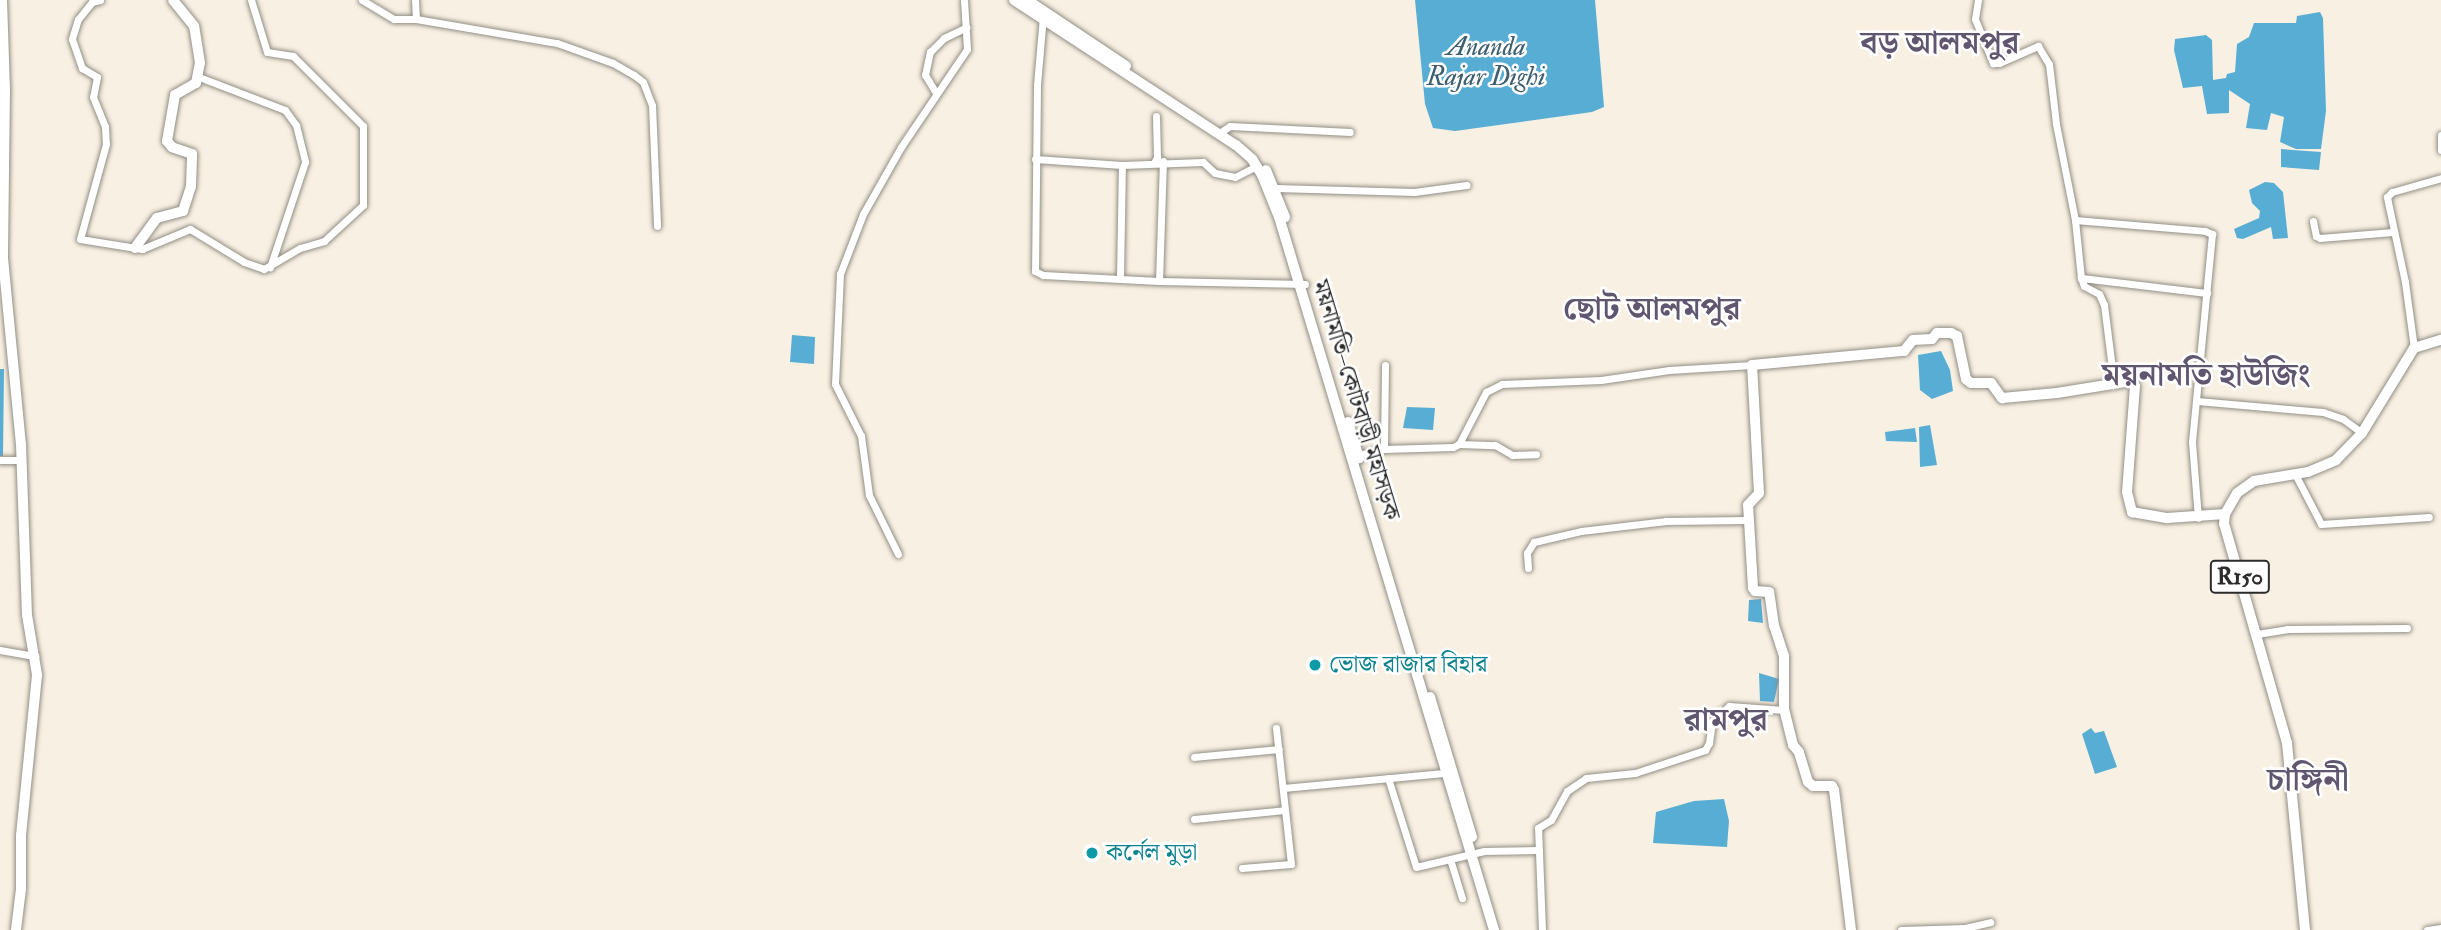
<!DOCTYPE html>
<html>
<head>
<meta charset="utf-8">
<style>
  body { margin:0 }
  #map { position:relative; width:2441px; height:930px; overflow:hidden; background:#f8f0e2; font-family:"IM FELL Double Pica","Noto Serif Bengali",serif }
  div>[style] { position:absolute }
  [style*='--x'] { left:calc(var(--x)*1px); top:calc(var(--y)*1px); width:calc(var(--w)*1px); rotate:calc(var(--a)*1deg) }
  .water>* { inset:0; background:#57add4 }
  .roads { filter:drop-shadow(0 0 2px #928e86) drop-shadow(0 0 2px #928e86) }
  .street>* { height:7px; margin:-3.5px; padding:0 3.5px; transform-origin:3.5px; border-radius:3.5px; background:#fff }
  .secondary>* { height:10px; margin:-5px; padding:0 5px; transform-origin:5px; border-radius:5px; background:#fff }
  .primary>* { height:10px; margin:-5px; padding:0 5px; transform-origin:5px; border-radius:5px; background:#fff }
  .dots>* { width:19px; height:19px; translate:-50% -50%; box-sizing:border-box; border:4px solid #fff; border-radius:50% }
  span { translate:-50% -50%; white-space:nowrap; text-align:center; line-height:1.15; -webkit-text-stroke:5px #fff; paint-order:stroke }
  .shield-label span { padding:2px 5px; background:#fff; border:2px solid; border-radius:5px; -webkit-text-stroke-width:0 }
  .shield-label { font-size:23px; color:#2b2b2b; font-weight:700 }
  .street-label { font-size:24px; color:#2b2b2b }
  .culture-label { font-size:24px; color:#0d838f }
  .left { translate:0 -50%; text-align:left }
  .water-label { font-size:26px; color:#3d5f6f; font-style:italic }
  .district-label { font-size:32px; color:#61566f; font-weight:700 }
</style>
</head>
<body>
<div id="map">
  <div class="water">
    <i style="clip-path:polygon(1415px 0,1595px 0,1604px 107px,1592px 112px,1455px 131px,1433px 128px,1425px 104px)"></i>
    <i style="clip-path:polygon(2320px 12px,2323px 18px,2326px 111px,2321px 149px,2296px 149px,2280px 142px,2284px 117px,2271px 113px,2267px 130px,2246px 128px,2250px 104px,2229px 90px,2229px 113px,2207px 114px,2202px 86px,2183px 88px,2174px 50px,2175px 39px,2206px 35px,2212px 40px,2213px 80px,2226px 78px,2227px 74px,2235px 72px,2237px 44px,2249px 37px,2254px 23px,2296px 23px,2297px 16px)"></i>
    <i style="clip-path:polygon(2281px 149px,2321px 152px,2319px 170px,2281px 167px)"></i>
    <i style="clip-path:polygon(2265px 182px,2274px 183px,2283px 192px,2288px 238px,2273px 239px,2271px 227px,2243px 239px,2237px 238px,2234px 229px,2259px 218px,2260px 211px,2252px 203px,2249px 190px)"></i>
    <i style="clip-path:polygon(792px 335px,815px 337px,814px 364px,790px 362px)"></i>
    <i style="clip-path:polygon(1941px 351px,1950px 370px,1953px 391px,1932px 399px,1920px 390px,1918px 355px)"></i>
    <i style="clip-path:polygon(0 369px,4px 369px,3px 456px,0 456px)"></i>
    <i style="clip-path:polygon(1407px 407px,1435px 408px,1433px 430px,1403px 428px)"></i>
    <i style="clip-path:polygon(1930px 425px,1937px 465px,1920px 467px,1919px 427px)"></i>
    <i style="clip-path:polygon(1915px 428px,1917px 442px,1886px 441px,1885px 432px)"></i>
    <i style="clip-path:polygon(1761px 599px,1763px 623px,1748px 621px,1749px 600px)"></i>
    <i style="clip-path:polygon(1759px 673px,1779px 679px,1774px 702px,1760px 701px)"></i>
    <i style="clip-path:polygon(2091px 728px,2095px 733px,2104px 731px,2117px 767px,2095px 774px,2082px 734px)"></i>
    <i style="clip-path:polygon(1724px 799px,1729px 821px,1727px 847px,1653px 843px,1656px 812px,1694px 801px)"></i>
  </div>
  <div class="roads">
    <div class="street">
      <i style="--x:100;--y:0;--w:8;--a:166"></i>
      <i style="--x:92;--y:2;--w:22;--a:129"></i>
      <i style="--x:78;--y:19;--w:21;--a:107"></i>
      <i style="--x:72;--y:39;--w:31;--a:71"></i>
      <i style="--x:82;--y:68;--w:17;--a:31"></i>
      <i style="--x:97;--y:77;--w:20;--a:101"></i>
      <i style="--x:93;--y:97;--w:32;--a:68"></i>
      <i style="--x:105;--y:127;--w:17;--a:87"></i>
      <i style="--x:106;--y:144;--w:98;--a:105.3"></i>
      <i style="--x:80;--y:239;--w:63;--a:9.2"></i>
      <i style="--x:142;--y:249;--w:52;--a:-22.6"></i>
      <i style="--x:190;--y:229;--w:63;--a:31.4"></i>
      <i style="--x:244;--y:262;--w:21;--a:19"></i>
      <i style="--x:264;--y:269;--w:42;--a:-30.3"></i>
      <i style="--x:300;--y:248;--w:25;--a:-16"></i>
      <i style="--x:324;--y:241;--w:53;--a:-42.7"></i>
      <i style="--x:363;--y:205;--w:79;--a:-90"></i>
      <i style="--x:363;--y:126;--w:99;--a:-135"></i>
      <i style="--x:293;--y:56;--w:26;--a:-171"></i>
      <i style="--x:267;--y:52;--w:54;--a:-107.1"></i>
      <i style="--x:362;--y:0;--w:37;--a:31"></i>
      <i style="--x:394;--y:19;--w:22;--a:0"></i>
      <i style="--x:416;--y:19;--w:143;--a:9.7"></i>
      <i style="--x:557;--y:43;--w:59;--a:19.7"></i>
      <i style="--x:613;--y:63;--w:24;--a:30"></i>
      <i style="--x:634;--y:75;--w:11;--a:38"></i>
      <i style="--x:643;--y:82;--w:25;--a:69"></i>
      <i style="--x:652;--y:105;--w:121;--a:87.6"></i>
      <i style="--x:415;--y:0;--w:19;--a:87"></i>
      <i style="--x:1978;--y:0;--w:19;--a:99"></i>
      <i style="--x:1975;--y:19;--w:48;--a:67.8"></i>
      <i style="--x:1993;--y:63;--w:6;--a:0"></i>
      <i style="--x:1999;--y:63;--w:43;--a:-23.6"></i>
      <i style="--x:2038;--y:46;--w:21;--a:59"></i>
      <i style="--x:2049;--y:64;--w:60;--a:83.3"></i>
      <i style="--x:2056;--y:124;--w:98;--a:78.8"></i>
      <i style="--x:1043;--y:16;--w:69;--a:95"></i>
      <i style="--x:1037;--y:85;--w:186;--a:90.6"></i>
      <i style="--x:1035;--y:271;--w:9;--a:27"></i>
      <i style="--x:1043;--y:275;--w:116;--a:3"></i>
      <i style="--x:1159;--y:281;--w:146;--a:1.2"></i>
      <i style="--x:199;--y:77;--w:92;--a:21"></i>
      <i style="--x:285;--y:110;--w:19;--a:54"></i>
      <i style="--x:296;--y:125;--w:38;--a:76"></i>
      <i style="--x:305;--y:162;--w:111;--a:108.4"></i>
      <i style="--x:936;--y:93;--w:21;--a:-121"></i>
      <i style="--x:925;--y:75;--w:24;--a:-78"></i>
      <i style="--x:930;--y:52;--w:20;--a:-45"></i>
      <i style="--x:944;--y:38;--w:25;--a:-26"></i>
      <i style="--x:1218;--y:134;--w:14;--a:-34"></i>
      <i style="--x:1230;--y:126;--w:120;--a:2.9"></i>
      <i style="--x:2441;--y:135;--w:15;--a:90"></i>
      <i style="--x:1035;--y:159;--w:87;--a:3.9"></i>
      <i style="--x:1122;--y:165;--w:81;--a:-2.1"></i>
      <i style="--x:1203;--y:162;--w:16;--a:43"></i>
      <i style="--x:1215;--y:173;--w:20;--a:11"></i>
      <i style="--x:1235;--y:177;--w:25;--a:-27"></i>
      <i style="--x:1154;--y:163;--w:7;--a:-63"></i>
      <i style="--x:1157;--y:157;--w:41;--a:-91.4"></i>
      <i style="--x:1276;--y:188;--w:138;--a:1.7"></i>
      <i style="--x:1414;--y:192;--w:53;--a:-7.5"></i>
      <i style="--x:2313;--y:221;--w:15;--a:79"></i>
      <i style="--x:2316;--y:236;--w:4;--a:27"></i>
      <i style="--x:2320;--y:238;--w:73;--a:-4.7"></i>
      <i style="--x:1120;--y:277;--w:112;--a:-89"></i>
      <i style="--x:2081;--y:278;--w:127;--a:6.8"></i>
      <i style="--x:1159;--y:281;--w:120;--a:-88.1"></i>
      <i style="--x:2414;--y:348;--w:67;--a:-97.8"></i>
      <i style="--x:2405;--y:282;--w:87;--a:-102"></i>
      <i style="--x:2387;--y:197;--w:7;--a:-45"></i>
      <i style="--x:2392;--y:192;--w:51;--a:-15.9"></i>
      <i style="--x:2114;--y:384;--w:80;--a:-97.2"></i>
      <i style="--x:2104;--y:305;--w:12;--a:-114"></i>
      <i style="--x:2099;--y:294;--w:17;--a:-152"></i>
      <i style="--x:2084;--y:286;--w:9;--a:-111"></i>
      <i style="--x:2081;--y:278;--w:58;--a:-95.9"></i>
      <i style="--x:2075;--y:220;--w:130;--a:4.8"></i>
      <i style="--x:2205;--y:231;--w:8;--a:23"></i>
      <i style="--x:2212;--y:234;--w:209;--a:95.5"></i>
      <i style="--x:2192;--y:442;--w:76;--a:85.5"></i>
      <i style="--x:2197;--y:401;--w:126;--a:5"></i>
      <i style="--x:2323;--y:412;--w:21;--a:19"></i>
      <i style="--x:2343;--y:419;--w:24;--a:36"></i>
      <i style="--x:1459;--y:444;--w:36;--a:2"></i>
      <i style="--x:1495;--y:445;--w:20;--a:30"></i>
      <i style="--x:1512;--y:455;--w:24;--a:-2"></i>
      <i style="--x:1384;--y:449;--w:84;--a:-89.3"></i>
      <i style="--x:1358;--y:455;--w:27;--a:-13"></i>
      <i style="--x:1384;--y:449;--w:69;--a:-1.7"></i>
      <i style="--x:1453;--y:447;--w:7;--a:-27"></i>
      <i style="--x:1459;--y:444;--w:59;--a:-62.6"></i>
      <i style="--x:1486;--y:392;--w:18;--a:-27"></i>
      <i style="--x:1502;--y:384;--w:99;--a:-2.3"></i>
      <i style="--x:1601;--y:380;--w:69;--a:-8.4"></i>
      <i style="--x:1669;--y:370;--w:83;--a:-3.4"></i>
      <i style="--x:0;--y:460;--w:22;--a:0"></i>
      <i style="--x:2295;--y:474;--w:56;--a:62.5"></i>
      <i style="--x:2321;--y:524;--w:108;--a:-3.7"></i>
      <i style="--x:898;--y:554;--w:66;--a:-116.2"></i>
      <i style="--x:869;--y:495;--w:60;--a:-97.7"></i>
      <i style="--x:861;--y:436;--w:58;--a:-116.6"></i>
      <i style="--x:835;--y:384;--w:110;--a:-87.4"></i>
      <i style="--x:840;--y:274;--w:64;--a:-69"></i>
      <i style="--x:863;--y:214;--w:77;--a:-60.4"></i>
      <i style="--x:901;--y:147;--w:118;--a:-56"></i>
      <i style="--x:967;--y:49;--w:49;--a:-93.5"></i>
      <i style="--x:1528;--y:568;--w:15;--a:-94"></i>
      <i style="--x:1527;--y:553;--w:13;--a:-58"></i>
      <i style="--x:1534;--y:542;--w:48;--a:-13.2"></i>
      <i style="--x:1581;--y:531;--w:86;--a:-6.7"></i>
      <i style="--x:1666;--y:521;--w:82;--a:-0.7"></i>
      <i style="--x:2257;--y:634;--w:30;--a:-9"></i>
      <i style="--x:2287;--y:629;--w:120;--a:-0.5"></i>
      <i style="--x:0;--y:650;--w:36;--a:10"></i>
      <i style="--x:1194;--y:757;--w:85;--a:-5.4"></i>
      <i style="--x:1388;--y:778;--w:93;--a:72.5"></i>
      <i style="--x:1416;--y:867;--w:70;--a:-13.2"></i>
      <i style="--x:1484;--y:851;--w:55;--a:-1"></i>
      <i style="--x:1283;--y:788;--w:164;--a:-5.3"></i>
      <i style="--x:1194;--y:819;--w:91;--a:-5.6"></i>
      <i style="--x:1450;--y:859;--w:41;--a:72.9"></i>
      <i style="--x:1242;--y:868;--w:49;--a:-4.7"></i>
      <i style="--x:1291;--y:864;--w:137;--a:-96.3"></i>
      <i style="--x:1542;--y:930;--w:102;--a:-92.2"></i>
      <i style="--x:1538;--y:828;--w:15;--a:-32"></i>
      <i style="--x:1551;--y:820;--w:33;--a:-61"></i>
      <i style="--x:1567;--y:791;--w:23;--a:-34"></i>
      <i style="--x:1586;--y:778;--w:49;--a:-5.8"></i>
      <i style="--x:1635;--y:773;--w:74;--a:-18.2"></i>
      <i style="--x:1705;--y:750;--w:8;--a:-60"></i>
      <i style="--x:1709;--y:743;--w:22;--a:-82"></i>
      <i style="--x:1712;--y:721;--w:23;--a:-41"></i>
      <i style="--x:1729;--y:706;--w:55;--a:4.2"></i>
      <i style="--x:1901;--y:930;--w:64;--a:-1.8"></i>
      <i style="--x:1965;--y:928;--w:26;--a:-13"></i>
      <i style="--x:2427;--y:930;--w:14;--a:-8"></i>
    </div>
    <div class="secondary">
      <i style="--x:2;--y:0;--w:90;--a:88.1"></i>
      <i style="--x:5;--y:90;--w:168;--a:90.7"></i>
      <i style="--x:3;--y:258;--w:187;--a:84.5"></i>
      <i style="--x:21;--y:444;--w:171;--a:88"></i>
      <i style="--x:27;--y:615;--w:61;--a:80.5"></i>
      <i style="--x:37;--y:675;--w:161;--a:95.7"></i>
      <i style="--x:21;--y:835;--w:54;--a:90"></i>
      <i style="--x:21;--y:889;--w:41;--a:97"></i>
      <i style="--x:1014;--y:0;--w:265;--a:33.2"></i>
      <i style="--x:1236;--y:145;--w:21;--a:41"></i>
      <i style="--x:1252;--y:159;--w:19;--a:58"></i>
      <i style="--x:1262;--y:175;--w:45;--a:68"></i>
      <i style="--x:1279;--y:217;--w:745;--a:73.22"></i>
      <i style="--x:1027;--y:0;--w:119;--a:33.7"></i>
      <i style="--x:1266;--y:170;--w:51;--a:68"></i>
      <i style="--x:135;--y:248;--w:37;--a:-54"></i>
      <i style="--x:157;--y:218;--w:27;--a:-15"></i>
      <i style="--x:183;--y:211;--w:26;--a:-72"></i>
      <i style="--x:191;--y:186;--w:32;--a:-88"></i>
      <i style="--x:192;--y:154;--w:21;--a:-161"></i>
      <i style="--x:172;--y:147;--w:8;--a:-130"></i>
      <i style="--x:167;--y:141;--w:47;--a:-80.1"></i>
      <i style="--x:175;--y:95;--w:24;--a:-30"></i>
      <i style="--x:196;--y:83;--w:20;--a:-79"></i>
      <i style="--x:200;--y:63;--w:37;--a:-99"></i>
      <i style="--x:194;--y:26;--w:33;--a:-129"></i>
      <i style="--x:1348;--y:422;--w:38;--a:73"></i>
      <i style="--x:1430;--y:697;--w:146;--a:73.3"></i>
      <i style="--x:1851;--y:930;--w:141;--a:-96.9"></i>
      <i style="--x:1834;--y:790;--w:4;--a:-117"></i>
      <i style="--x:1832;--y:786;--w:19;--a:180"></i>
      <i style="--x:1813;--y:786;--w:6;--a:-141"></i>
      <i style="--x:1808;--y:782;--w:31;--a:-107"></i>
      <i style="--x:1799;--y:752;--w:9;--a:-131"></i>
      <i style="--x:1793;--y:745;--w:36;--a:-104"></i>
      <i style="--x:1784;--y:710;--w:54;--a:-90"></i>
      <i style="--x:1784;--y:656;--w:32;--a:-108"></i>
      <i style="--x:1774;--y:626;--w:34;--a:-98"></i>
      <i style="--x:1769;--y:592;--w:14;--a:-176"></i>
      <i style="--x:1755;--y:591;--w:4;--a:-124"></i>
      <i style="--x:1753;--y:588;--w:83;--a:-93.4"></i>
      <i style="--x:1748;--y:505;--w:16;--a:-47"></i>
      <i style="--x:1759;--y:493;--w:128;--a:-93.1"></i>
      <i style="--x:1752;--y:365;--w:153;--a:-5.3"></i>
      <i style="--x:1904;--y:351;--w:14;--a:-51"></i>
      <i style="--x:1913;--y:340;--w:19;--a:-3"></i>
      <i style="--x:1932;--y:339;--w:8;--a:-50"></i>
      <i style="--x:1937;--y:333;--w:14;--a:0"></i>
      <i style="--x:1951;--y:333;--w:7;--a:27"></i>
      <i style="--x:1957;--y:336;--w:44;--a:78.2"></i>
      <i style="--x:1966;--y:379;--w:6;--a:39"></i>
      <i style="--x:1971;--y:383;--w:20;--a:0"></i>
      <i style="--x:1991;--y:383;--w:19;--a:54"></i>
      <i style="--x:2002;--y:398;--w:55;--a:-5.2"></i>
      <i style="--x:2057;--y:393;--w:75;--a:-9.2"></i>
      <i style="--x:2131;--y:381;--w:6;--a:51"></i>
      <i style="--x:2135;--y:386;--w:106;--a:94.3"></i>
      <i style="--x:2127;--y:492;--w:21;--a:76"></i>
      <i style="--x:2132;--y:512;--w:36;--a:10"></i>
      <i style="--x:2167;--y:518;--w:58;--a:-3.9"></i>
    </div>
    <div class="primary">
      <i style="--x:2305;--y:930;--w:188;--a:-95.5"></i>
      <i style="--x:2287;--y:743;--w:228;--a:-106"></i>
      <i style="--x:2224;--y:524;--w:10;--a:-84"></i>
      <i style="--x:2225;--y:514;--w:24;--a:-60"></i>
      <i style="--x:2237;--y:493;--w:21;--a:-35"></i>
      <i style="--x:2254;--y:481;--w:55;--a:-9.5"></i>
      <i style="--x:2308;--y:472;--w:30;--a:-23"></i>
      <i style="--x:2336;--y:460;--w:37;--a:-46"></i>
      <i style="--x:2362;--y:433;--w:100;--a:-58.5"></i>
      <i style="--x:2414;--y:348;--w:28;--a:-17"></i>
    </div>
  </div>
  <div class="dots">
    <i style="left:1315px;top:665px;background:#0f9aa8"></i>
    <i style="left:1092px;top:853px;background:#0f9aa8"></i>
  </div>
  <div class="shield-label">
    <span style="left:2240px;top:577px">R150</span>
  </div>
  <div class="street-label">
    <span style="left:1356px;top:400px;rotate:73deg">ময়নামতি–কোটবাড়ী মহাসড়ক</span>
  </div>
  <div class="culture-label">
    <span class="left" style="left:1329px;top:665px">ভোজ রাজার বিহার</span>
    <span class="left" style="left:1106px;top:853px">কর্নেল মুড়া</span>
  </div>
  <div class="water-label">
    <span style="left:1486px;top:63px">Ananda<br>Rajar Dighi</span>
  </div>
  <div class="district-label">
    <span style="left:1940px;top:43px">বড় আলমপুর</span>
    <span style="left:1652px;top:309px">ছোট আলমপুর</span>
    <span style="left:2206px;top:375px">ময়নামতি হাউজিং</span>
    <span style="left:1726px;top:720px">রামপুর</span>
    <span style="left:2308px;top:780px">চাঙ্গিনী</span>
  </div>
</div>
</body>
</html>
